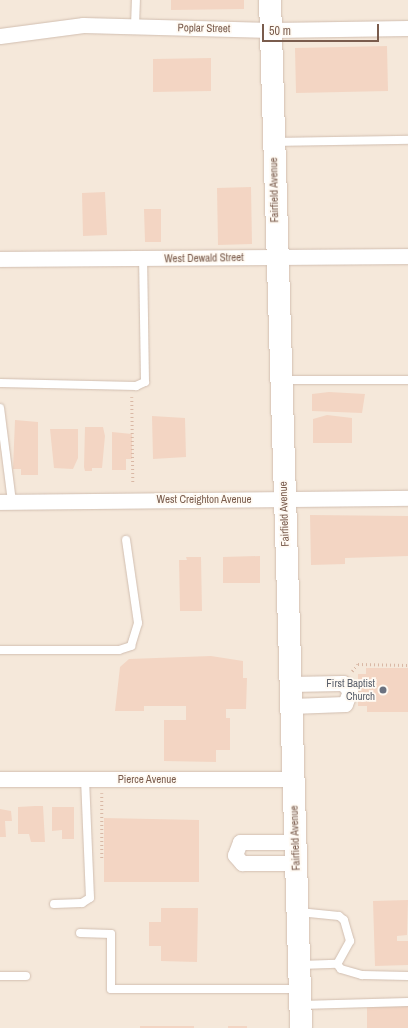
<!DOCTYPE html>
<html>
<head>
<meta charset="utf-8">
<style>
  body { margin:0 }
  #map { position:relative; width:408px; height:1028px; overflow:hidden; background:#fdf6ec; font-family:"Archivo Narrow",sans-serif }
  div>[style] { position:absolute }
  [style*='--x'] { left:calc(var(--x)*1px); top:calc(var(--y)*1px); width:calc(var(--w)*1px); rotate:calc(var(--a)*1deg) }
  .residential>* { inset:0; background:#f5e8da }
  .building>* { inset:0; background:#f3d5c3 }
  .path>* { height:2.5px; margin-top:-1.25px; transform-origin:0; background:repeating-linear-gradient(90deg,#d9b8a5 0 1px,transparent 0 4px) }
  .roads { filter:drop-shadow(0 0 1px #d1beb0) drop-shadow(0 0 1px #d1beb0) }
  .lane>* { height:8px; margin:-4px; padding:0 4px; transform-origin:4px; border-radius:4px; background:#fff }
  .street>* { height:15px; margin:-7.5px; padding:0 7.5px; transform-origin:7.5px; border-radius:7.5px; background:#fff }
  .secondary>* { height:22px; margin:-11px; padding:0 11px; transform-origin:11px; border-radius:11px; background:#fff }
  .dots>* { width:11px; height:11px; translate:-50% -50%; box-sizing:border-box; border:2px solid #fffaf3; border-radius:50% }
  span { translate:-50% -50%; white-space:nowrap; text-align:center; line-height:1.15; -webkit-text-stroke:3.5px #fffaf3; paint-order:stroke }
  .street-label { font-size:11px; color:#7a5c4d }
  .worship-label { font-size:11px; color:#5b616d }
  .right { translate:-100% -50%; text-align:right }
  .scale { position:absolute; left:262px; top:24px; width:117px; height:18px; box-sizing:border-box; border:2px solid #7a5c4d; border-top:0; padding-left:5px; font-size:12px; line-height:14px; white-space:nowrap; color:#7a5c4d; -webkit-text-stroke:3px #fffaf3; paint-order:stroke }
</style>
</head>
<body>
<div id="map">
  <div class="residential">
    <i style="clip-path:polygon(0 0,408px 0,408px 1028px,0 1028px)"></i>
  </div>
  <div class="building">
    <i style="clip-path:polygon(171px 0,244px 0,244px 9px,171px 10px)"></i>
    <i style="clip-path:polygon(387px 46px,388px 91px,296px 93px,295px 48px)"></i>
    <i style="clip-path:polygon(211px 58px,211px 91px,153px 92px,153px 59px)"></i>
    <i style="clip-path:polygon(251px 187px,252px 244px,218px 245px,217px 188px)"></i>
    <i style="clip-path:polygon(105px 192px,107px 235px,83px 236px,82px 193px)"></i>
    <i style="clip-path:polygon(144px 209px,161px 209px,161px 242px,145px 242px)"></i>
    <i style="clip-path:polygon(329px 392px,365px 394px,362px 413px,312px 411px,312px 394px)"></i>
    <i style="clip-path:polygon(327px 415px,352px 418px,352px 443px,313px 443px,313px 419px)"></i>
    <i style="clip-path:polygon(152px 416px,185px 418px,186px 457px,153px 459px)"></i>
    <i style="clip-path:polygon(15px 420px,38px 422px,38px 475px,21px 475px,21px 469px,13px 469px)"></i>
    <i style="clip-path:polygon(85px 427px,103px 427px,105px 436px,102px 468px,92px 468px,92px 471px,85px 471px,84px 467px)"></i>
    <i style="clip-path:polygon(50px 429px,78px 429px,78px 458px,73px 469px,54px 468px)"></i>
    <i style="clip-path:polygon(112px 432px,132px 434px,132px 459px,126px 459px,126px 470px,112px 470px)"></i>
    <i style="clip-path:polygon(310px 515px,408px 516px,408px 556px,345px 558px,345px 564px,311px 565px)"></i>
    <i style="clip-path:polygon(260px 556px,260px 583px,223px 583px,223px 557px)"></i>
    <i style="clip-path:polygon(186px 557px,201px 557px,202px 611px,180px 611px,179px 560px,187px 560px)"></i>
    <i style="clip-path:polygon(211px 656px,243px 661px,243px 678px,247px 678px,246px 709px,226px 709px,226px 718px,230px 718px,230px 750px,216px 750px,216px 762px,164px 761px,164px 720px,186px 720px,186px 706px,144px 706px,144px 711px,115px 711px,120px 667px,129px 659px)"></i>
    <i style="clip-path:polygon(366px 668px,408px 668px,408px 712px,367px 712px,367px 706px,358px 706px,358px 674px,366px 674px)"></i>
    <i style="clip-path:polygon(35px 806px,43px 806px,45px 842px,31px 842px,29px 834px,18px 834px,18px 807px)"></i>
    <i style="clip-path:polygon(52px 807px,74px 807px,74px 839px,62px 839px,62px 830px,52px 831px)"></i>
    <i style="clip-path:polygon(0 809px,11px 811px,12px 821px,5px 821px,6px 837px,0 837px)"></i>
    <i style="clip-path:polygon(104px 818px,199px 820px,199px 882px,104px 882px)"></i>
    <i style="clip-path:polygon(408px 900px,407px 935px,397px 936px,397px 941px,408px 941px,408px 965px,375px 966px,373px 901px)"></i>
    <i style="clip-path:polygon(161px 908px,198px 908px,197px 962px,161px 961px,161px 946px,149px 946px,149px 922px,161px 922px)"></i>
    <i style="clip-path:polygon(408px 1006px,408px 1028px,367px 1028px,367px 1007px)"></i>
    <i style="clip-path:polygon(140px 1026px,194px 1026px,194px 1028px,140px 1028px)"></i>
    <i style="clip-path:polygon(228px 1026px,247px 1026px,247px 1028px,228px 1028px)"></i>
  </div>
  <div class="path">
    <i style="--x:132;--y:397;--w:87;--a:89.3"></i>
    <i style="--x:352;--y:671;--w:9;--a:-49"></i>
    <i style="--x:358;--y:664;--w:50;--a:1.1"></i>
    <i style="--x:102;--y:793;--w:67;--a:90"></i>
  </div>
  <div class="roads">
    <div class="lane">
      <i style="--x:135;--y:26;--w:26;--a:-88"></i>
      <i style="--x:276;--y:142;--w:132;--a:-0.9"></i>
      <i style="--x:282;--y:380;--w:126;--a:0"></i>
      <i style="--x:0;--y:383;--w:136;--a:1.3"></i>
      <i style="--x:136;--y:386;--w:10;--a:-24"></i>
      <i style="--x:145;--y:382;--w:124;--a:-90.9"></i>
      <i style="--x:0;--y:408;--w:95;--a:82.7"></i>
      <i style="--x:0;--y:650;--w:119;--a:0"></i>
      <i style="--x:119;--y:650;--w:13;--a:-18"></i>
      <i style="--x:131;--y:646;--w:24;--a:-73"></i>
      <i style="--x:138;--y:623;--w:84;--a:-98.2"></i>
      <i style="--x:54;--y:904;--w:28;--a:-2"></i>
      <i style="--x:82;--y:903;--w:9;--a:-32"></i>
      <i style="--x:90;--y:898;--w:119;--a:-92.4"></i>
      <i style="--x:299;--y:912;--w:40;--a:5.7"></i>
      <i style="--x:339;--y:916;--w:6;--a:39"></i>
      <i style="--x:344;--y:920;--w:22;--a:74"></i>
      <i style="--x:350;--y:941;--w:26;--a:119"></i>
      <i style="--x:80;--y:933;--w:31;--a:2"></i>
      <i style="--x:111;--y:934;--w:55;--a:90"></i>
      <i style="--x:111;--y:989;--w:188;--a:0"></i>
      <i style="--x:300;--y:965;--w:37;--a:-2"></i>
      <i style="--x:337;--y:964;--w:6;--a:51"></i>
      <i style="--x:341;--y:969;--w:22;--a:16"></i>
      <i style="--x:362;--y:975;--w:46;--a:1.2"></i>
      <i style="--x:0;--y:976;--w:26;--a:0"></i>
      <i style="--x:301;--y:1005;--w:107;--a:-1.6"></i>
    </div>
    <div class="street">
      <i style="--x:0;--y:36;--w:84;--a:-7.5"></i>
      <i style="--x:83;--y:25;--w:188;--a:1.5"></i>
      <i style="--x:271;--y:30;--w:137;--a:-0.8"></i>
      <i style="--x:0;--y:259;--w:408;--a:-0.4"></i>
      <i style="--x:0;--y:502;--w:408;--a:-0.6"></i>
      <i style="--x:290;--y:684;--w:53;--a:-1.1"></i>
      <i style="--x:343;--y:683;--w:11;--a:49"></i>
      <i style="--x:350;--y:691;--w:14;--a:111"></i>
      <i style="--x:345;--y:704;--w:54;--a:177.9"></i>
      <i style="--x:0;--y:779;--w:294;--a:0"></i>
      <i style="--x:295;--y:842;--w:55;--a:180"></i>
      <i style="--x:240;--y:842;--w:14;--a:111"></i>
      <i style="--x:235;--y:855;--w:11;--a:49"></i>
      <i style="--x:242;--y:863;--w:54;--a:0"></i>
    </div>
    <div class="secondary">
      <i style="--x:270;--y:0;--w:1028;--a:88.27"></i>
    </div>
  </div>
  <div class="dots">
    <i style="left:383px;top:690px;background:#6b7280"></i>
  </div>
  <div class="street-label">
    <span style="left:204px;top:28px;rotate:1deg">Poplar Street</span>
    <span style="left:274px;top:190px;rotate:-91deg">Fairfield Avenue</span>
    <span style="left:204px;top:258px;rotate:-1deg">West Dewald Street</span>
    <span style="left:204px;top:499px">West Creighton Avenue</span>
    <span style="left:284px;top:514px;rotate:-92deg">Fairfield Avenue</span>
    <span style="left:147px;top:779px">Pierce Avenue</span>
    <span style="left:295px;top:838px;rotate:-92deg">Fairfield Avenue</span>
  </div>
  <div class="worship-label">
    <span class="right" style="left:375px;top:690px">First Baptist<br>Church</span>
  </div>
  <div class="scale">50 m</div>
</div>
</body>
</html>
